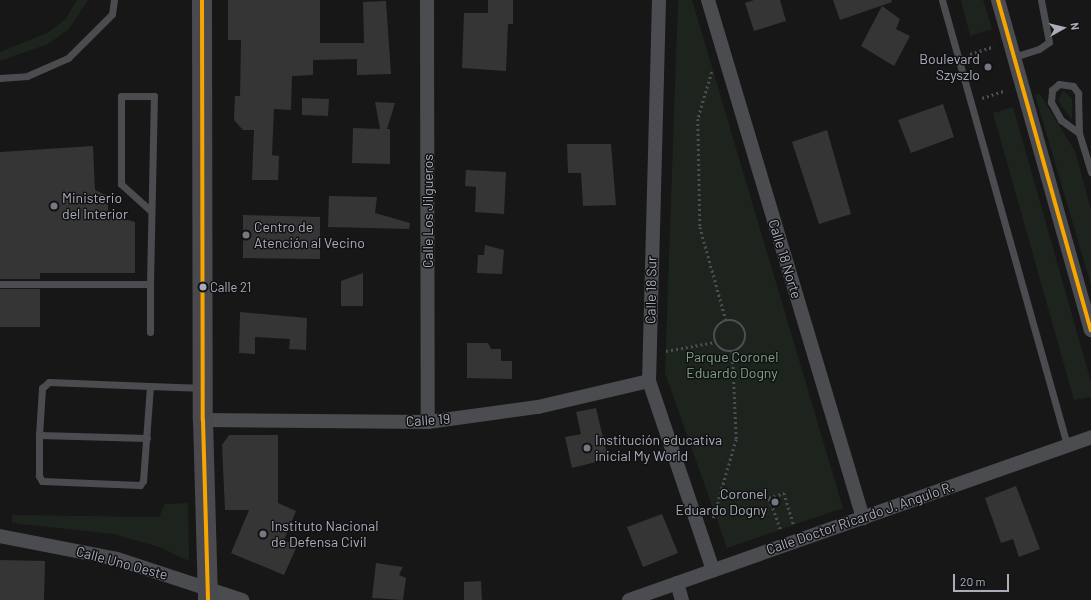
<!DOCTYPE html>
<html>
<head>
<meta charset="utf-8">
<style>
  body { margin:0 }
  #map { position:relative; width:1091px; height:600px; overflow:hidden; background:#171717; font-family:Barlow,sans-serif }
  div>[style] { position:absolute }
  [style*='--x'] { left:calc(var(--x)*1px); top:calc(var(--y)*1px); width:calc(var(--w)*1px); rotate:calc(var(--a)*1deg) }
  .green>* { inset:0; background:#1d241e }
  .building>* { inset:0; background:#353536 }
  .path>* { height:2.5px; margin-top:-1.25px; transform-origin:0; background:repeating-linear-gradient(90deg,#4d4e52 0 2px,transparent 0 5px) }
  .path>.ring { margin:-1.25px; padding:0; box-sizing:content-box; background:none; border:2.5px solid #4d4e52; border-radius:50% }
  .lane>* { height:7px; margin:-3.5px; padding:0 3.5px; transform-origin:3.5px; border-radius:3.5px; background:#4b4c50 }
  .street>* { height:14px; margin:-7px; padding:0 7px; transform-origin:7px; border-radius:7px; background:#4b4c50 }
  .secondary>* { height:20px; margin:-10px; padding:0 10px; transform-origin:10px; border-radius:10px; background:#4a4a4e }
  .bus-1>* { height:4px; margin:-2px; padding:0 2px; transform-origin:2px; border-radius:2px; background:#f7a600 }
  .dots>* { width:11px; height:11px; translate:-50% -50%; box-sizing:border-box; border:2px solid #111113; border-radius:50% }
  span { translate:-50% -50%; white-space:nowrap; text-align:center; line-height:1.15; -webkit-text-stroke:3px #111113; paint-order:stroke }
  .bus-label { font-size:13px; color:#a8adb8 }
  .left { translate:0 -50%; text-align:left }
  .poi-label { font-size:14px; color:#a8adb8 }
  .right { translate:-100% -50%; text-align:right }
  .street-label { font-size:14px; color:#a8adb8 }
  .park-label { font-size:14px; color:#7fa381 }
  .north { position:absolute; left:1043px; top:8px; width:40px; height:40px; -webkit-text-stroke:3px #111113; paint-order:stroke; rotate:82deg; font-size:11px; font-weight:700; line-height:16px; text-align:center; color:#a8adb8 }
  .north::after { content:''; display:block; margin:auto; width:14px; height:18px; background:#a8adb8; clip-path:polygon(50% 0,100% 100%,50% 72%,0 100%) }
  .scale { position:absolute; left:953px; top:574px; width:56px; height:18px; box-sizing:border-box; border:2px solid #a8adb8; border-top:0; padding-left:5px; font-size:12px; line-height:14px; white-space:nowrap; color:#a8adb8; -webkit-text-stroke:3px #111113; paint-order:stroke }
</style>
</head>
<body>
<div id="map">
  <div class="green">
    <i style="clip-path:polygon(77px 0,88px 0,69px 29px,48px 44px,0 61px,0 52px,47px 33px,65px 20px)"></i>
    <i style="clip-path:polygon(678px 0,692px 0,843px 508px,727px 548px,665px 373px)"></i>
    <i style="clip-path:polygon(961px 0,983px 0,992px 29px,970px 36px)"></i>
    <i style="clip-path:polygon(1063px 91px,1072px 98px,1072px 120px,1058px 101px)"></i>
    <i style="clip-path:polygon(1040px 94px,1075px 151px,1091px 210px,1091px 285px,1035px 95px)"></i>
    <i style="clip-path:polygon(1013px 107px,1091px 382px,1091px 397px,1074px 400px,993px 113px)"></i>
    <i style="clip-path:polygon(188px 503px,189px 561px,159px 547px,114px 534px,12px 523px,12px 515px,159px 517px,165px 504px)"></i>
  </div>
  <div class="building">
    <i style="clip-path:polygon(228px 0,320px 0,320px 43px,364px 43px,363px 2px,386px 1px,391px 74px,357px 75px,357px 59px,313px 60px,313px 75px,292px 76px,291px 110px,274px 109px,272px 155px,279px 156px,278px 180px,252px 180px,254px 130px,243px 130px,234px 120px,235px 96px,240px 96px,241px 40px,228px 40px)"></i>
    <i style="clip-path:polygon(488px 0,513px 0,513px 24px,508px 24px,506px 71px,462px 68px,464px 13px,488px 13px)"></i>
    <i style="clip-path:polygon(754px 0,780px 0,786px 21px,754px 31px,745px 3px)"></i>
    <i style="clip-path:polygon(833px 0,891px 0,892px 2px,840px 20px)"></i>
    <i style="clip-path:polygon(882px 6px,900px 19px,896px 29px,910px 36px,894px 66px,861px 46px)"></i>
    <i style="clip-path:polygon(302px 98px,329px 99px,328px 116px,302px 115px)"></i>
    <i style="clip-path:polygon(375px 102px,395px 103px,387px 129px,390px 129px,390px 164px,352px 163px,353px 128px,380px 129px)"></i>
    <i style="clip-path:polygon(943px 104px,954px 137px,911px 153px,898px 120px)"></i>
    <i style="clip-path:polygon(827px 130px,851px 214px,819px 224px,792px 142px)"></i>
    <i style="clip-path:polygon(567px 144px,611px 144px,616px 205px,583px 206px,581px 173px,568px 173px)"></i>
    <i style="clip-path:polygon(93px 146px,95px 190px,108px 196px,108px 215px,135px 222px,135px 273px,40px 273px,40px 279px,0 279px,0 152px)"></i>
    <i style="clip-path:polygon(466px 170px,506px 172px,504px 214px,475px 212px,476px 187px,465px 186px)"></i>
    <i style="clip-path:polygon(329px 196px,377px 197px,375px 213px,410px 223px,409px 229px,328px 227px)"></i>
    <i style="clip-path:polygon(243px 215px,320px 217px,320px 259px,243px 258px)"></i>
    <i style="clip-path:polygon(485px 245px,504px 250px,502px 274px,477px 273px,478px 255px,484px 255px)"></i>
    <i style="clip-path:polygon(363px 273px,363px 306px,341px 306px,341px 281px)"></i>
    <i style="clip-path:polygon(0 289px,40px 289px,40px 327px,0 327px)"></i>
    <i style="clip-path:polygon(240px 312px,307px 318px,306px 350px,289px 349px,290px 339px,255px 337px,255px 354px,239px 353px)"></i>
    <i style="clip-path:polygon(467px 343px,488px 343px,491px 349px,501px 349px,501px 361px,512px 361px,512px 379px,467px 378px)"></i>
    <i style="clip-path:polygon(596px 408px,608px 459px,572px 468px,565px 437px,581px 434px,576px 412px)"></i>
    <i style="clip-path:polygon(229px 435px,278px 435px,278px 503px,296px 511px,284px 540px,297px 546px,284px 575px,231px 553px,249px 510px,225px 510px,222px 445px)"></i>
    <i style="clip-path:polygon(1016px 486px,1040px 549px,1019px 557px,1013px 539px,1001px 543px,985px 498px)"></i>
    <i style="clip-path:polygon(662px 514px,678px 553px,643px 567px,627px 527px)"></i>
    <i style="clip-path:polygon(0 560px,45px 561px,44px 600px,0 600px)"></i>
    <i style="clip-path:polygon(376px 563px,403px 567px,399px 575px,406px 578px,403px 600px,372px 598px)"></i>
    <i style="clip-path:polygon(481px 581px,482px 600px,464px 600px,464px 582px)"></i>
  </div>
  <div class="path">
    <i style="--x:970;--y:54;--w:25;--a:-18"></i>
    <i style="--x:712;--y:72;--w:49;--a:106.6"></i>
    <i style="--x:698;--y:119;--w:108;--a:88.9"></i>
    <i style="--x:700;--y:227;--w:97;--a:74.4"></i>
    <i style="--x:982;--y:98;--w:25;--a:-18"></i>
    <i class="ring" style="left:714px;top:320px;width:29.5px;height:29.5px"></i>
    <i style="--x:666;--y:351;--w:50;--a:-10.4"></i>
    <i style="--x:713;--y:518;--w:82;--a:-73.8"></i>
    <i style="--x:736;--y:439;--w:87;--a:-92.6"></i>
    <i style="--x:780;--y:529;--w:33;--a:-110"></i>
    <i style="--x:769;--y:498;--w:16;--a:-18"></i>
    <i style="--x:784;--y:493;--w:34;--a:73"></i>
  </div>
  <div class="lane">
    <i style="--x:942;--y:0;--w:463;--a:74.3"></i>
    <i style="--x:1014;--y:57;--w:26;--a:-18"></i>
    <i style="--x:1039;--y:49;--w:12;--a:-35"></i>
    <i style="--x:1049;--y:42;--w:43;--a:-100.8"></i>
    <i style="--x:0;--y:78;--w:27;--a:-4"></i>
    <i style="--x:27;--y:76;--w:45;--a:-23.7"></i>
    <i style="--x:68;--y:58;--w:62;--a:-45"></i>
    <i style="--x:112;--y:14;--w:14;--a:-82"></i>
    <i style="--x:1079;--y:133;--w:22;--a:-144"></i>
    <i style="--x:1061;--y:120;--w:21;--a:-119"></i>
    <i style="--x:1051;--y:102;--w:12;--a:-85"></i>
    <i style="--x:1052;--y:90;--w:9;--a:-41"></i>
    <i style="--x:1059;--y:84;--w:14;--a:8"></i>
    <i style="--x:1073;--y:86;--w:9;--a:54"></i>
    <i style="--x:1078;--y:93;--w:40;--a:88.6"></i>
    <i style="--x:1079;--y:133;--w:41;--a:72.9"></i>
    <i style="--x:0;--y:284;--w:150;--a:0"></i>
    <i style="--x:150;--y:284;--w:188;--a:-88.8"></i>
    <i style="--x:154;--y:96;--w:33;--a:180"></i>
    <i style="--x:121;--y:96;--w:88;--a:90"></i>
    <i style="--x:121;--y:184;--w:39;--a:42"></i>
    <i style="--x:150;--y:332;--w:48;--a:-90"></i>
    <i style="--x:150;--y:386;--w:95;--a:94.2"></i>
    <i style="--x:143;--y:481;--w:5;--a:127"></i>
    <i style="--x:140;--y:485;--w:98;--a:-177.7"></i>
    <i style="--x:42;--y:481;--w:6;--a:-121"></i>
    <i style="--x:39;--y:476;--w:41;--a:-90"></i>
    <i style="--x:39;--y:435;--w:47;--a:-86.3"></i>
    <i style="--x:42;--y:388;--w:9;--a:-41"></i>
    <i style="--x:49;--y:382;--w:101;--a:2.3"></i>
    <i style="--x:150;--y:386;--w:26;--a:2"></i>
    <i style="--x:176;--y:387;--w:25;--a:2"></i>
    <i style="--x:39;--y:435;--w:108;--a:1.6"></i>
  </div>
  <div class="street">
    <i style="--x:427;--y:0;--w:422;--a:89.9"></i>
    <i style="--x:659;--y:0;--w:381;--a:91.5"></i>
    <i style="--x:649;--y:381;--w:200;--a:71.3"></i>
    <i style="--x:708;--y:0;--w:541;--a:73.34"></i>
    <i style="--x:998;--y:0;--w:343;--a:74.3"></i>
    <i style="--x:203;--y:420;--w:225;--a:0.5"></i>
    <i style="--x:428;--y:422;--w:111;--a:-7.8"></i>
    <i style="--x:538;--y:407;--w:114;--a:-13.2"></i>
    <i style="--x:0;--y:536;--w:119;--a:11.1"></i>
    <i style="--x:117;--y:559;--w:132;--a:18.2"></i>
    <i style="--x:677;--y:583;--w:18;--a:74"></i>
    <i style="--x:629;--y:600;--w:490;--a:-19.4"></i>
  </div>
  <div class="secondary">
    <i style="--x:202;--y:0;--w:420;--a:89.9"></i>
    <i style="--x:203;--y:420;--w:180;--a:88.4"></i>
  </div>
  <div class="bus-1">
    <i style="--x:202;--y:0;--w:420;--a:89.9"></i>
    <i style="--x:203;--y:420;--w:180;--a:88.4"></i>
    <i style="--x:998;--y:0;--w:343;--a:74.3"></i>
  </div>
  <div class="dots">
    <i style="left:988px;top:67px;background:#757880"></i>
    <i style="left:54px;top:206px;background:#757880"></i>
    <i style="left:246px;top:235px;background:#757880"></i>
    <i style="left:203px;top:287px;background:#a8adb8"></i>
    <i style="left:587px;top:448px;background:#757880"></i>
    <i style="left:775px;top:502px;background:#757880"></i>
    <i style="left:263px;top:534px;background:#757880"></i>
  </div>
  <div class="bus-label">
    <span class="left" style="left:210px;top:287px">Calle 21</span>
  </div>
  <div class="poi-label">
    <span class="right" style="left:980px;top:67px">Boulevard<br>Szyszlo</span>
    <span class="left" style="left:62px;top:206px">Ministerio<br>del Interior</span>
    <span class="left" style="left:254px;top:235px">Centro de<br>Atención al Vecino</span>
    <span class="left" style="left:595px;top:448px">Institución educativa<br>inicial My World</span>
    <span class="right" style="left:767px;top:502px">Coronel<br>Eduardo Dogny</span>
    <span class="left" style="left:271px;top:534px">Instituto Nacional<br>de Defensa Civil</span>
  </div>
  <div class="street-label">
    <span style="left:428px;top:211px;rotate:-90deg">Calle Los Jilgueros</span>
    <span style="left:785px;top:259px;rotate:73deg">Calle 18 Norte</span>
    <span style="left:651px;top:290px;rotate:-89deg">Calle 18 Sur</span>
    <span style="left:428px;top:420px;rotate:-4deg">Calle 19</span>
    <span style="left:860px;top:518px;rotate:-19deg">Calle Doctor Ricardo J. Angulo R.</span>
    <span style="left:122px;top:563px;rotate:15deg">Calle Uno Oeste</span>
  </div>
  <div class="park-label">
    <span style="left:732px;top:365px">Parque Coronel<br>Eduardo Dogny</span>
  </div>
  <div class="north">N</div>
  <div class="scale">20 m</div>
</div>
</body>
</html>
